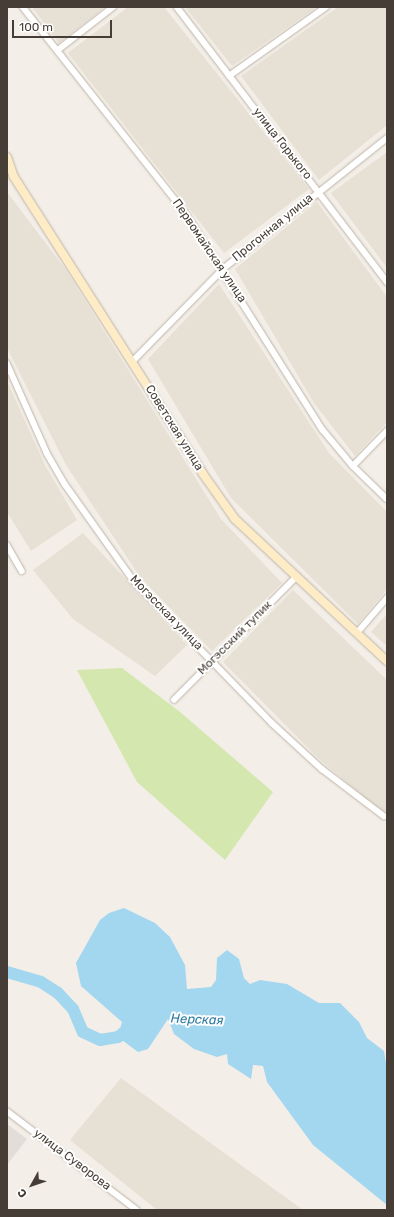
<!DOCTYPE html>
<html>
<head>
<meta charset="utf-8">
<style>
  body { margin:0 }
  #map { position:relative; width:394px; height:1217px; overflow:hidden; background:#f3eee7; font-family:Rubik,sans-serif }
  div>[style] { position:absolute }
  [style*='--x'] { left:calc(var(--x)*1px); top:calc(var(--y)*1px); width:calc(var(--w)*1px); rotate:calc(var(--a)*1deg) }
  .residential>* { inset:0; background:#e7e0d5 }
  .industrial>* { inset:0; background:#e2ddd8 }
  .green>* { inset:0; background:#d3e7af }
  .water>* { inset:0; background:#a3d7f0 }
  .river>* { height:12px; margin:-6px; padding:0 6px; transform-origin:6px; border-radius:6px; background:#a3d7f0 }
  .roads { filter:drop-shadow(0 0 1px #beb5a9) drop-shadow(0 0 1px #beb5a9) }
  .street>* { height:5.5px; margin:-2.75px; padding:0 2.75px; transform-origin:2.75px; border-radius:2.75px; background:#fff }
  .secondary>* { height:8px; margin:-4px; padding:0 4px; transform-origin:4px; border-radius:4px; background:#feecc6 }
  span { translate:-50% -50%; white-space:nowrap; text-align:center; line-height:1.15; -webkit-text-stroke:4px #fff; paint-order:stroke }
  .street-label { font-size:12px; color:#463e36 }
  .water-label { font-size:13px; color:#2c79a1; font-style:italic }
  .frame { position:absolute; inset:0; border:8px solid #463e36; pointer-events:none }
  .north { position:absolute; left:12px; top:1165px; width:40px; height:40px; -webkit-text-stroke:3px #fff; paint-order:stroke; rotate:230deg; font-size:11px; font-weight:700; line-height:16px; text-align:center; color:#463e36 }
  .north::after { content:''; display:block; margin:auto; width:14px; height:18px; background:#463e36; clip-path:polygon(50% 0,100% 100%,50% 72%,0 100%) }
  .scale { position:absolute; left:12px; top:20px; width:100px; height:18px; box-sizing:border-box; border:2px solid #463e36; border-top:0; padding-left:5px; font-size:12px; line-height:14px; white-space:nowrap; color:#463e36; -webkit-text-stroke:3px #fff; paint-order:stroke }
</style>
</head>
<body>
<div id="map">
  <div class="residential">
    <i style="clip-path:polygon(32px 7px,105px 7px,59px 43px)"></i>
    <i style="clip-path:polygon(128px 7px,164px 7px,309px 189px,224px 253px,68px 53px)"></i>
    <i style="clip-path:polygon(185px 7px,317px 7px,232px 66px)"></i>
    <i style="clip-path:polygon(338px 7px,387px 7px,387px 125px,319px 180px,241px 76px)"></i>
    <i style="clip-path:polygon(387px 152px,387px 268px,331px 193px)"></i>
    <i style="clip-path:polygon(7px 192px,66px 270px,221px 519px,282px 583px,212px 651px,140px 577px,66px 465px,7px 348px)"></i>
    <i style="clip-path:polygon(317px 202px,387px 297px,387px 422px,355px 456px,314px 403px,235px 269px)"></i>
    <i style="clip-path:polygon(219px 284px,329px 453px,387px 512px,387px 589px,358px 624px,231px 498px,148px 359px)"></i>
    <i style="clip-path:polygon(7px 381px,45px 465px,77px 520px,31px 551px,7px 512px)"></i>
    <i style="clip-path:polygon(83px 533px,187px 645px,155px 676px,73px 619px,33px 570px)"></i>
    <i style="clip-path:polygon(293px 590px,387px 680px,387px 817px,317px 757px,223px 662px)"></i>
    <i style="clip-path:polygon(387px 614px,387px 646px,371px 632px)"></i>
    <i style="clip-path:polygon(121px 1078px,303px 1210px,157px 1210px,70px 1140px)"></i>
  </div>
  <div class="industrial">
    <i style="clip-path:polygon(7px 1124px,27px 1139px,7px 1165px)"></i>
  </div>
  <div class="green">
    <i style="clip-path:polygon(122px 668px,180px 712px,273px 792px,225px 860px,137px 782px,77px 670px)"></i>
  </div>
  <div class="water">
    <i style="clip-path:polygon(124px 908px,155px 923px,170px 937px,185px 965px,187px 989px,211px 987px,216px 980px,217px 958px,227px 950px,239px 959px,244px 978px,250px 984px,260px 980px,287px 984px,319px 1003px,340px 1003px,359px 1022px,367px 1038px,384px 1051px,387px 1069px,387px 1205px,313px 1145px,267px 1082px,263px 1066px,253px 1065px,251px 1079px,228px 1064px,227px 1054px,217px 1057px,194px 1049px,174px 1034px,168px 1019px,148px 1049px,138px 1052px,118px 1037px,122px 1022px,81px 986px,76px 963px,100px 920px,109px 913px)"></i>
  </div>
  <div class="river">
    <i style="--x:7;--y:972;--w:35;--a:16"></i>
    <i style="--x:41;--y:982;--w:20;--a:33"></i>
    <i style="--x:58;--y:993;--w:22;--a:47"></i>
    <i style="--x:73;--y:1009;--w:25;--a:67"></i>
    <i style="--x:83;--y:1032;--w:19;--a:25"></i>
    <i style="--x:100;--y:1040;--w:18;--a:-9"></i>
    <i style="--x:118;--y:1037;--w:16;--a:-38"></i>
  </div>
  <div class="roads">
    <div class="street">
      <i style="--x:23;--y:7;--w:261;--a:51.7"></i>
      <i style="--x:185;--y:212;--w:258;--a:57.7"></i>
      <i style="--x:323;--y:430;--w:47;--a:50.2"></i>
      <i style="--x:353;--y:466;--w:47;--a:44.1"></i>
      <i style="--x:177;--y:7;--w:346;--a:52.6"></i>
      <i style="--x:58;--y:50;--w:70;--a:-38"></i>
      <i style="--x:229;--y:76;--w:119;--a:-35.4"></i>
      <i style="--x:132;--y:362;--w:130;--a:-45.6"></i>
      <i style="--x:223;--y:269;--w:210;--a:-38.6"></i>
      <i style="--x:7;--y:363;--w:98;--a:66"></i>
      <i style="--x:47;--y:453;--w:36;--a:60"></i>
      <i style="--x:65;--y:484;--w:119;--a:54.6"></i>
      <i style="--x:134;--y:581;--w:198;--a:45.8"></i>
      <i style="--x:272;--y:723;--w:68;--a:42.6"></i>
      <i style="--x:322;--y:769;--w:78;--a:37.2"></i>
      <i style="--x:353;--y:466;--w:49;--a:-45.8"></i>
      <i style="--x:7;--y:545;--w:30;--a:60"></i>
      <i style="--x:357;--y:633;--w:46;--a:-49.4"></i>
      <i style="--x:174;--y:700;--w:172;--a:-45.2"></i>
      <i style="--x:7;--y:1111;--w:163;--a:37.3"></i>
    </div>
    <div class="secondary">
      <i style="--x:7;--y:157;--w:21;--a:71"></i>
      <i style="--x:14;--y:177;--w:352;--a:57.5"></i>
      <i style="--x:203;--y:474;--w:55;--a:54.6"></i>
      <i style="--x:235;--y:519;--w:208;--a:43.1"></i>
    </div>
  </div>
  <div class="street-label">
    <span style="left:282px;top:144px;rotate:52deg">улица Горького</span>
    <span style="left:273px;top:228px;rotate:-39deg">Прогонная улица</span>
    <span style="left:209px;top:251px;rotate:56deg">Первомайская улица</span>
    <span style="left:174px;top:428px;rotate:58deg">Советская улица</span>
    <span style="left:166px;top:613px;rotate:46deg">Могэсская улица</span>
    <span style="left:235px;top:638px;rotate:-45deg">Могэсский тупик</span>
    <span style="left:72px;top:1160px;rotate:37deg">улица Суворова</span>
  </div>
  <div class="water-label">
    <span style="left:197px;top:1020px;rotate:2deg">Нерская</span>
  </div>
  <div class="frame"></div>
  <div class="north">С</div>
  <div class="scale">100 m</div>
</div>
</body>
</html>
